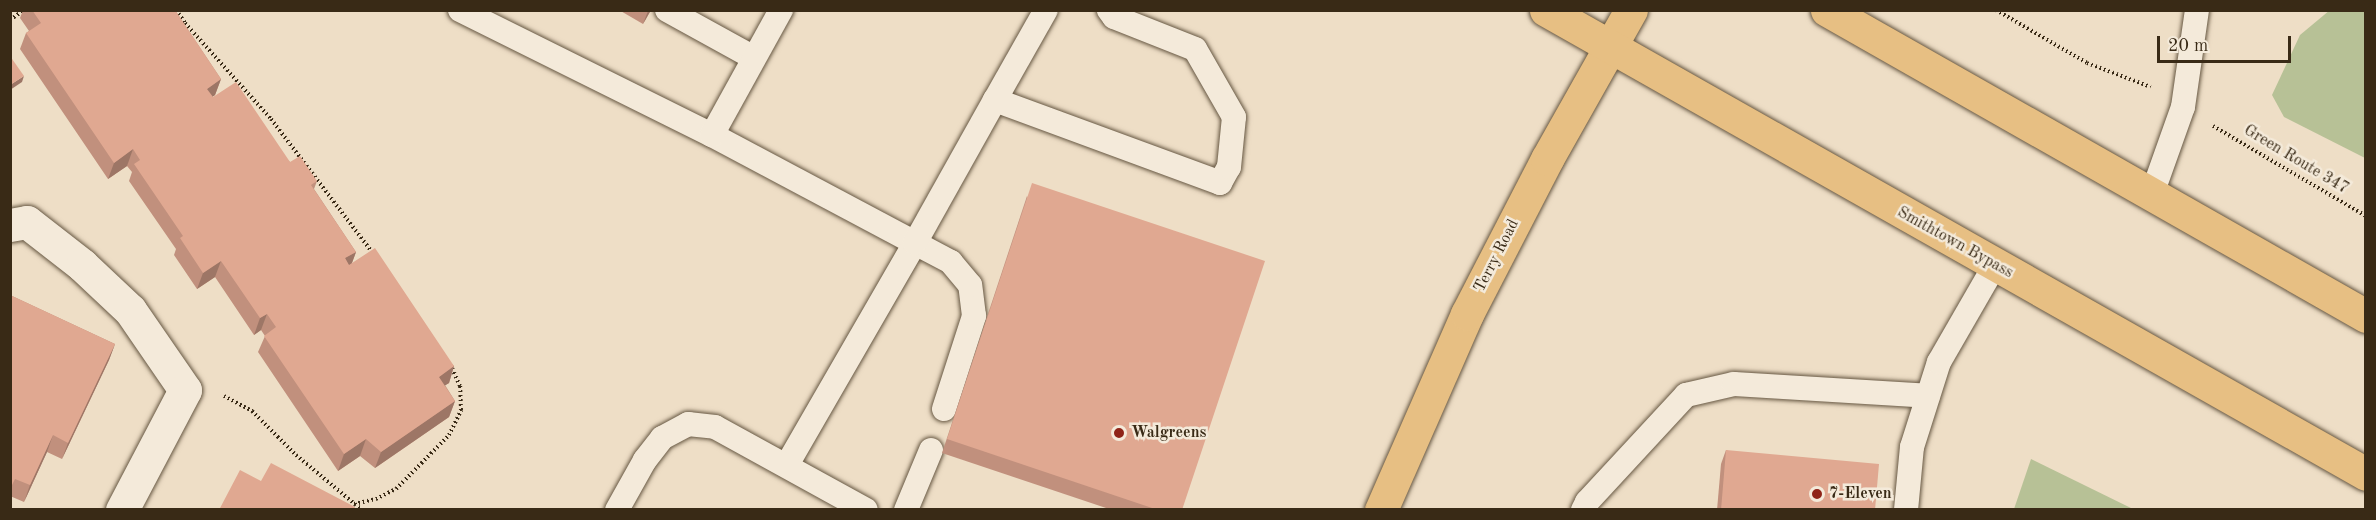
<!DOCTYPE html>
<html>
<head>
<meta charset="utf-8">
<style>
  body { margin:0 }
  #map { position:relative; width:2376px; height:520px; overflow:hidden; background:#eedec6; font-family:"Old Standard TT",serif }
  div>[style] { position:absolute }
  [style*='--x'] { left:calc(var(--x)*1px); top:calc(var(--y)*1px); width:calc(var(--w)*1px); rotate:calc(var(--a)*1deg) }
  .green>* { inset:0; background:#b7c196 }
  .path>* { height:4px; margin-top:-2px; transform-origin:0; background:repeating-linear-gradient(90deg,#392a16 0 1.5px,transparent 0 4.5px) }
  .roads { filter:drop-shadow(0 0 2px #665742) drop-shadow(0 0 2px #665742) }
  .service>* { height:24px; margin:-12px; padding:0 12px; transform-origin:12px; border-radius:12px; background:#f4eada }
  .minor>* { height:33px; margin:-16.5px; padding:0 16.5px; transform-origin:16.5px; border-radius:16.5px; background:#f4eada }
  .primary>* { height:33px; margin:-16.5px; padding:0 16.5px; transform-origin:16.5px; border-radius:16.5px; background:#e7bf83 }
  .trunk>* { height:33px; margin:-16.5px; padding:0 16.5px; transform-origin:16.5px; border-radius:16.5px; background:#e7bf83 }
  .wall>* { inset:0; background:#c1907d }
  .shaded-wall>* { inset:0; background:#9d7666 }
  .building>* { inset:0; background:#e0a891 }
  .dots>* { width:16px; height:16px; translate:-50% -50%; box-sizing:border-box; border:3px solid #f4eada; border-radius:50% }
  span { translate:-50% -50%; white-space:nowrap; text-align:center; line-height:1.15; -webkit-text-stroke:5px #f4eada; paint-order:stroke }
  .street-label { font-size:16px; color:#392a16 }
  .poi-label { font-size:16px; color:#392a16; font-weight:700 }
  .left { translate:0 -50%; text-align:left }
  .frame { position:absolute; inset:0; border:12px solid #392a16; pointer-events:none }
  .scale { position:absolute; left:2157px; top:36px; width:134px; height:27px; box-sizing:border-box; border:3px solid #392a16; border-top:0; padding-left:8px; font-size:18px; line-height:21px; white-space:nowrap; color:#392a16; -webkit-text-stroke:4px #f4eada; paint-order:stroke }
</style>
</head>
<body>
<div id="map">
  <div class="green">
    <i style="clip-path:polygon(2330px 10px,2365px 11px,2365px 158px,2284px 117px,2272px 95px,2300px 35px)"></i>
    <i style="clip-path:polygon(2031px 459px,2133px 509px,2014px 509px)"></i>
  </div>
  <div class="path">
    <i style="--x:176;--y:10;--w:16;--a:55"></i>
    <i style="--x:185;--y:23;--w:129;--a:48.1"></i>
    <i style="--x:271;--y:119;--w:167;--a:52.8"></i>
    <i style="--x:1996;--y:10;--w:105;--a:30.2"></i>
    <i style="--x:2087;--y:63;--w:68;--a:20.6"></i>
    <i style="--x:10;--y:20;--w:17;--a:-36"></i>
    <i style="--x:2213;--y:126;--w:178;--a:30.5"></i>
    <i style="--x:224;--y:396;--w:32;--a:28"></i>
    <i style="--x:252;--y:411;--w:62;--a:45"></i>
    <i style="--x:296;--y:455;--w:86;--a:39.8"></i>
    <i style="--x:354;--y:504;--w:23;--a:-13"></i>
    <i style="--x:376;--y:499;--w:22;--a:-27"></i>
    <i style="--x:396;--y:489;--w:76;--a:-45.5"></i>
    <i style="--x:449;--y:435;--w:28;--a:-64"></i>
    <i style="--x:461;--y:410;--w:24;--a:-92"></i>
    <i style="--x:460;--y:386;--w:22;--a:-114"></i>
  </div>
  <div class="roads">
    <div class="service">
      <i style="--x:460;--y:10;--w:281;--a:26.4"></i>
      <i style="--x:712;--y:135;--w:230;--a:28"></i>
      <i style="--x:915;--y:243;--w:256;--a:120"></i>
      <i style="--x:667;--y:10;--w:99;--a:28.9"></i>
      <i style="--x:995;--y:100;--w:103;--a:-60.5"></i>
      <i style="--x:712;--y:135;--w:143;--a:-61.1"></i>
      <i style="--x:2152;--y:194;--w:92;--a:-70.4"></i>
      <i style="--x:2183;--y:107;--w:98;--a:-81.8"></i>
      <i style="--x:944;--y:409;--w:98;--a:-72.1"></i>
      <i style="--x:974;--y:316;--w:31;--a:-97"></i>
      <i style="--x:970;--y:285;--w:30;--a:-130"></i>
      <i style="--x:951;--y:262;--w:41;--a:-152.2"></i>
      <i style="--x:915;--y:243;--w:164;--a:-60.8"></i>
      <i style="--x:995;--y:100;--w:240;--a:20.2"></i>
      <i style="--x:1220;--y:183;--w:18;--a:-61"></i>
      <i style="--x:1229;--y:167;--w:50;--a:-84.3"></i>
      <i style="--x:1234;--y:117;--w:78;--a:-119.8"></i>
      <i style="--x:1195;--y:49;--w:87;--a:-158.4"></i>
      <i style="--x:1114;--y:17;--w:9;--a:-126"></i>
      <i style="--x:617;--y:510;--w:57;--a:-60.8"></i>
      <i style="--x:645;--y:460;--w:28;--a:-52"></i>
      <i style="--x:662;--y:438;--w:30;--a:-28"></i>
      <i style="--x:688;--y:424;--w:27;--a:6"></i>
      <i style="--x:715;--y:427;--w:172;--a:28.8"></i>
      <i style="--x:906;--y:510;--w:65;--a:-67.4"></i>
      <i style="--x:1583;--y:510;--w:9;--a:-63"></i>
      <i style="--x:1587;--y:502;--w:146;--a:-47.2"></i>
      <i style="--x:1686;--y:395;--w:49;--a:-12.9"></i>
      <i style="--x:1734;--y:384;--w:194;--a:3.5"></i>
      <i style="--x:1906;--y:510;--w:63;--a:-84.6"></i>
      <i style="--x:1912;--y:447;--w:89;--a:-72.4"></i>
      <i style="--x:1939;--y:362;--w:112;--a:-60"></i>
    </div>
    <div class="minor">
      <i style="--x:10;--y:225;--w:17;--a:-10"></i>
      <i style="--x:27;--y:222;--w:70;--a:38"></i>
      <i style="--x:82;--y:265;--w:66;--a:43.2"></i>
      <i style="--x:130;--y:310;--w:97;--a:55.5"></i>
      <i style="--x:185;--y:390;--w:136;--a:117.7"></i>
    </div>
    <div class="primary">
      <i style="--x:1381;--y:510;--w:214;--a:-66.3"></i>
      <i style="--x:1467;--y:314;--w:174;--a:-62.7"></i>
      <i style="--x:1547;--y:159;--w:171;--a:-60.6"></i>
    </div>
    <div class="trunk">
      <i style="--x:1546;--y:10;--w:942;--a:29.5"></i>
      <i style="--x:1827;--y:10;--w:620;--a:29.58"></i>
    </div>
  </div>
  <div class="wall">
    <i style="clip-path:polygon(23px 10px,175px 10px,221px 79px,215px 95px,212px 97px,290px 162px,317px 181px,314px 189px,356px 252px,352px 263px,454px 366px,449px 383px,445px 385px,455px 401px,449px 417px,375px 468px,360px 456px,338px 471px,258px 352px,265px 336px,261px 330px,254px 335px,215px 277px,197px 289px,174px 255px,176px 249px,129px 181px,132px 172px,127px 166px,108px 179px,20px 49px,26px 33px,29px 31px,20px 18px)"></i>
    <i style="clip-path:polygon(619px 10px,651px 10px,643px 24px)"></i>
    <i style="clip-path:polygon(1027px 196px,1182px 510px,1112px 510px,942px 453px)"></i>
    <i style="clip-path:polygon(10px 295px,115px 344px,109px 360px,62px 459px,47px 452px,24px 502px,10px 496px)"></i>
    <i style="clip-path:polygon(1726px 450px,1875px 510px,1717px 510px,1721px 464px)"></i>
  </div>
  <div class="shaded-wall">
    <i style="clip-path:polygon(651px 10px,643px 24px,648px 11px)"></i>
    <i style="clip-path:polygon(24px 76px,22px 82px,10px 90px,10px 85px)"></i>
    <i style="clip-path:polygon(221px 79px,215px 95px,201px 105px,207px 89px)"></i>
    <i style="clip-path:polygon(133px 149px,127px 166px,108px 179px,114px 163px)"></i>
    <i style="clip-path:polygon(356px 252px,350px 268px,345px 258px)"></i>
    <i style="clip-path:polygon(221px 261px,215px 277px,197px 289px,203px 273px)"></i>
    <i style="clip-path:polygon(267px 314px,261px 330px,254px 335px,260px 318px)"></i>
    <i style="clip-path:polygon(115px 344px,109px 360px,62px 459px,68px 443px)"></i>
    <i style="clip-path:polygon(454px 366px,449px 383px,433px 393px,439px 377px)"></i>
    <i style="clip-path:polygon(455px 401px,449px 417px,375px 468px,381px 452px)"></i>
    <i style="clip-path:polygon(53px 435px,47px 452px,24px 502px,30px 485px)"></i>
    <i style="clip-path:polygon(366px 439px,360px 456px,338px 471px,344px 454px)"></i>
  </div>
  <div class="building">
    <i style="clip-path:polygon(32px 10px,175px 10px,221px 79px,207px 89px,213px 97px,236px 82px,290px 162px,300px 156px,317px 181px,311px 185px,356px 252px,345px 258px,349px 265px,375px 248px,454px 366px,439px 377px,455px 401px,381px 452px,366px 439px,344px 454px,264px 336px,276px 327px,267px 314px,260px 318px,221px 261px,203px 273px,180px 238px,183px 236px,134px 164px,140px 160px,133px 149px,114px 163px,26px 33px,41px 23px)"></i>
    <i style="clip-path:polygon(10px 56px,24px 76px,10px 85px)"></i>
    <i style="clip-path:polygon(1032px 183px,1265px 261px,1182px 510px,1158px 510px,947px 439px)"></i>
    <i style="clip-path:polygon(10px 295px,115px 344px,68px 443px,53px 435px,30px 485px,15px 479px,10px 489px)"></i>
    <i style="clip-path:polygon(1726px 450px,1879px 464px,1875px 510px,1721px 510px)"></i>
    <i style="clip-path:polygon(271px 463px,355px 507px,354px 510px,219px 510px,240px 470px,261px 481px)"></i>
  </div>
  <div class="dots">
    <i style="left:1119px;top:433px;background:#8f2418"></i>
    <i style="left:1817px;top:494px;background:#8f2418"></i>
  </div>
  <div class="street-label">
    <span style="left:2296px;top:160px;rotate:31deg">Green Route 347</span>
    <span style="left:1955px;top:243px;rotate:29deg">Smithtown Bypass</span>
    <span style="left:1497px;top:256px;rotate:-63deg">Terry Road</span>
  </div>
  <div class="poi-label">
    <span class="left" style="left:1131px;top:433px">Walgreens</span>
    <span class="left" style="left:1829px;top:494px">7-Eleven</span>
  </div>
  <div class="frame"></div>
  <div class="scale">20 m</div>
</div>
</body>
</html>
